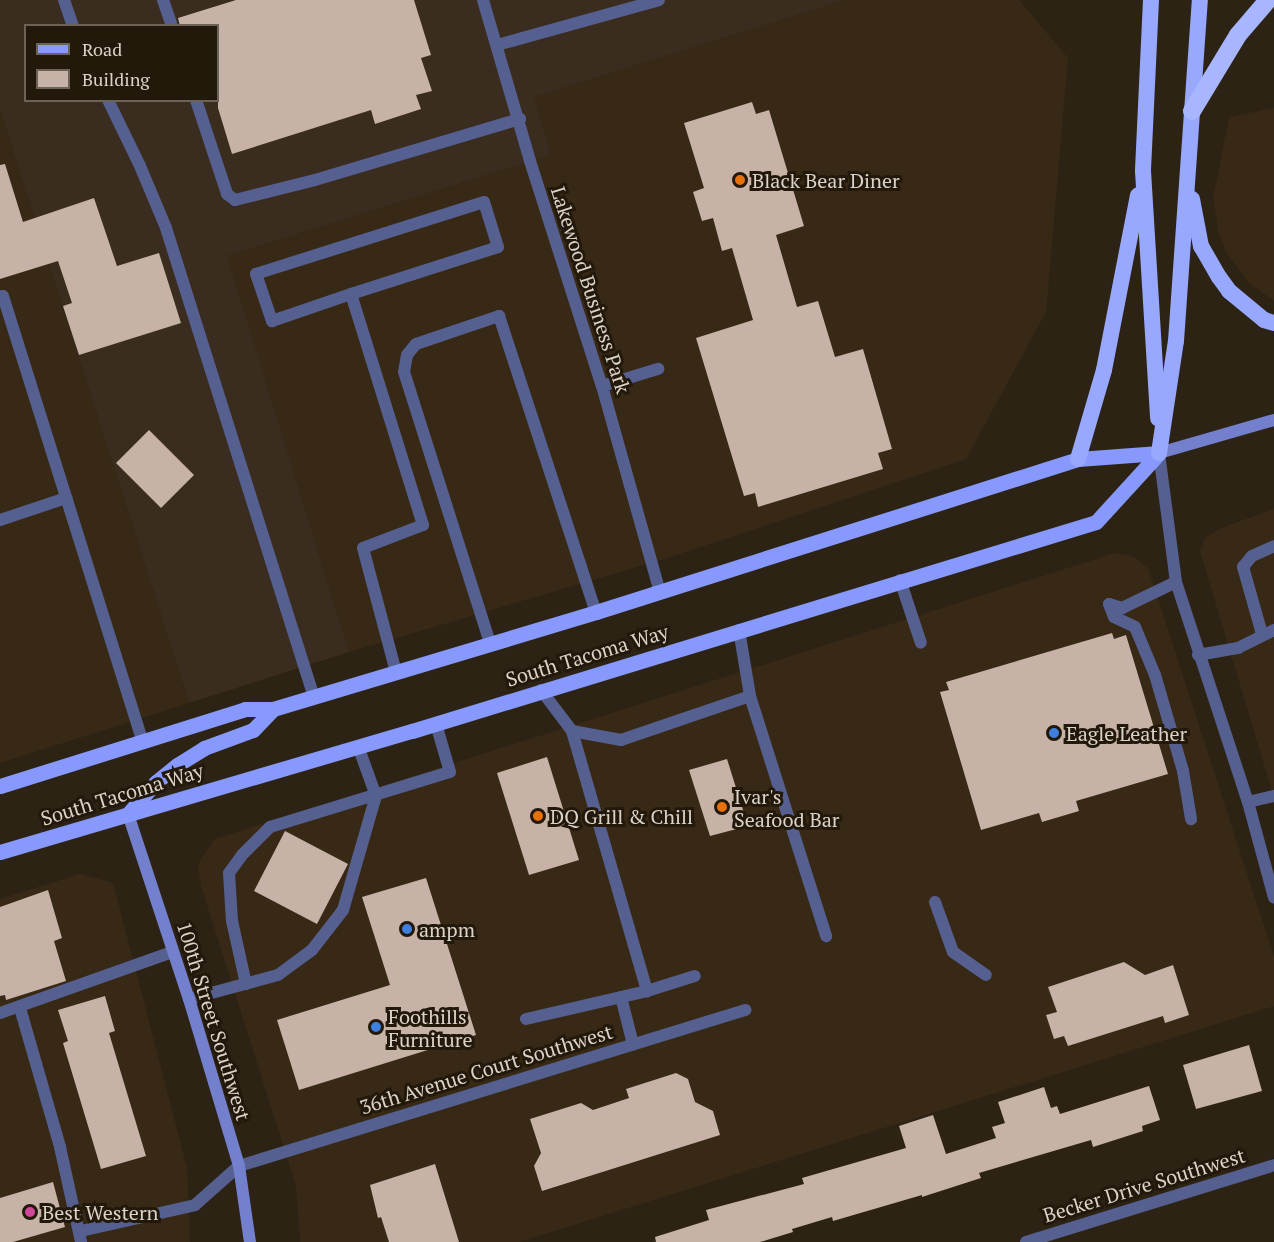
<!DOCTYPE html>
<html>
<head>
<meta charset="utf-8">
<style>
  body { margin:0 }
  #map { position:relative; width:1274px; height:1242px; overflow:hidden; background:#2d2315; font-family:"PT Serif",serif }
  div>[style] { position:absolute }
  [style*='--x'] { left:calc(var(--x)*1px); top:calc(var(--y)*1px); width:calc(var(--w)*1px); rotate:calc(var(--a)*1deg) }
  .built>* { inset:0; background:#372915 }
  .industrial>* { inset:0; background:#3a2c1f }
  .building>* { inset:0; background:#c6b2a6 }
  .service>* { height:12px; margin:-6px; padding:0 6px; transform-origin:6px; border-radius:6px; background:#566090 }
  .minor>* { height:12px; margin:-6px; padding:0 6px; transform-origin:6px; border-radius:6px; background:#566090 }
  .secondary>* { height:12px; margin:-6px; padding:0 6px; transform-origin:6px; border-radius:6px; background:#7280ce }
  .primary>* { height:15px; margin:-7.5px; padding:0 7.5px; transform-origin:7.5px; border-radius:7.5px; background:#8799fd }
  .trunk>* { height:16px; margin:-8px; padding:0 8px; transform-origin:8px; border-radius:8px; background:#97a8fe }
  .motorway>* { height:18px; margin:-9px; padding:0 9px; transform-origin:9px; border-radius:9px; background:#a7b6fe }
  .dots>* { width:16px; height:16px; translate:-50% -50%; box-sizing:border-box; border:3px solid #23190b; border-radius:50% }
  span { translate:-50% -50%; white-space:nowrap; text-align:center; line-height:1.15; -webkit-text-stroke:6px #23190b; paint-order:stroke }
  .poi-label { font-size:20px; color:#dad3ca }
  .left { translate:0 -50%; text-align:left }
  .street-label { font-size:20px; color:#dad3ca }
  .legend { position:absolute; left:24px; top:24px; width:195px; height:78px; box-sizing:border-box; background:#23190b; border:2px solid #6c6357; margin:0; padding:8px 10px; list-style:none; font-size:18px; color:#dad3ca }
  .legend li { display:flex; align-items:center; gap:12px; height:30px }
  .legend b { width:30px; border:2px solid #6c6357 }
</style>
</head>
<body>
<div id="map">
  <div class="built">
    <i style="clip-path:polygon(845px 0,1019px 0,1068px 58px,1046px 312px,966px 459px,664px 559px,349px 652px,226px 256px,551px 155px,533px 97px)"></i>
    <i style="clip-path:polygon(1274px 108px,1274px 301px,1249px 283px,1226px 252px,1219px 235px,1213px 198px,1229px 117px)"></i>
    <i style="clip-path:polygon(0 110px,189px 703px,0 763px)"></i>
    <i style="clip-path:polygon(1274px 509px,1274px 798px,1200px 551px,1205px 538px,1221px 528px)"></i>
    <i style="clip-path:polygon(1115px 553px,1134px 557px,1148px 568px,1274px 957px,1274px 1006px,519px 1242px,300px 1242px,296px 1186px,201px 886px,198px 867px,201px 858px,215px 839px)"></i>
    <i style="clip-path:polygon(80px 874px,113px 883px,187px 1168px,190px 1242px,0 1242px,0 899px)"></i>
  </div>
  <div class="industrial">
    <i style="clip-path:polygon(evenodd,0 0,845px 0,534px 97px,551px 155px,227px 256px,349px 652px,189px 703px,0 110px,0 0,26px 26px,218px 26px,218px 100px,26px 100px,26px 26px)"></i>
  </div>
  <div class="building">
    <i style="clip-path:polygon(236px 0,414px 0,431px 55px,421px 58px,432px 91px,416px 95px,421px 109px,375px 124px,371px 110px,232px 154px,218px 108px,218px 26px,180px 26px,178px 18px)"></i>
    <i style="clip-path:polygon(752px 102px,756px 114px,769px 110px,804px 226px,776px 235px,797px 307px,818px 301px,835px 357px,863px 349px,892px 449px,878px 453px,883px 469px,758px 507px,755px 493px,744px 496px,696px 338px,753px 320px,732px 248px,722px 251px,713px 218px,702px 221px,693px 192px,704px 188px,684px 123px)"></i>
    <i style="clip-path:polygon(5px 164px,23px 222px,94px 198px,117px 266px,159px 253px,181px 323px,79px 355px,63px 306px,72px 303px,58px 261px,0 279px,0 165px)"></i>
    <i style="clip-path:polygon(149px 430px,194px 475px,161px 508px,116px 463px)"></i>
    <i style="clip-path:polygon(1112px 633px,1114px 639px,1126px 635px,1168px 774px,1076px 801px,1079px 811px,1042px 822px,1039px 813px,981px 830px,940px 692px,949px 690px,946px 682px)"></i>
    <i style="clip-path:polygon(547px 757px,579px 860px,529px 875px,497px 773px)"></i>
    <i style="clip-path:polygon(727px 759px,748px 826px,710px 836px,689px 770px)"></i>
    <i style="clip-path:polygon(285px 831px,348px 864px,317px 924px,254px 891px)"></i>
    <i style="clip-path:polygon(426px 878px,476px 1035px,299px 1090px,277px 1020px,390px 985px,362px 897px)"></i>
    <i style="clip-path:polygon(48px 890px,62px 938px,54px 941px,66px 981px,6px 1000px,5px 995px,0 996px,0 907px)"></i>
    <i style="clip-path:polygon(1124px 962px,1145px 975px,1173px 965px,1189px 1015px,1165px 1023px,1163px 1016px,1068px 1046px,1064px 1036px,1054px 1039px,1046px 1015px,1057px 1012px,1048px 987px)"></i>
    <i style="clip-path:polygon(105px 996px,115px 1031px,109px 1033px,146px 1156px,101px 1169px,63px 1043px,68px 1041px,58px 1010px)"></i>
    <i style="clip-path:polygon(1249px 1045px,1262px 1091px,1196px 1109px,1183px 1065px)"></i>
    <i style="clip-path:polygon(676px 1073px,688px 1079px,695px 1102px,713px 1111px,720px 1135px,542px 1191px,534px 1166px,541px 1153px,530px 1119px,581px 1103px,593px 1110px,629px 1098px,626px 1089px)"></i>
    <i style="clip-path:polygon(1149px 1086px,1160px 1120px,1142px 1126px,1143px 1131px,1093px 1147px,1091px 1140px,979px 1173px,981px 1178px,922px 1197px,922px 1195px,833px 1221px,832px 1217px,792px 1229px,793px 1232px,760px 1242px,656px 1242px,655px 1237px,709px 1220px,706px 1210px,804px 1184px,802px 1178px,906px 1148px,899px 1126px,933px 1115px,946px 1154px,996px 1138px,992px 1127px,1005px 1123px,998px 1102px,1044px 1087px,1051px 1108px,1057px 1106px,1060px 1114px)"></i>
    <i style="clip-path:polygon(435px 1164px,459px 1242px,389px 1242px,381px 1217px,378px 1218px,370px 1185px)"></i>
    <i style="clip-path:polygon(53px 1182px,65px 1227px,13px 1242px,0 1242px,0 1198px)"></i>
  </div>
  <div class="service">
    <i style="--x:64;--y:0;--w:28;--a:71"></i>
    <i style="--x:163;--y:0;--w:28;--a:71"></i>
    <i style="--x:483;--y:0;--w:168;--a:73.7"></i>
    <i style="--x:530;--y:161;--w:236;--a:72.3"></i>
    <i style="--x:602;--y:386;--w:214;--a:74.3"></i>
    <i style="--x:497;--y:45;--w:168;--a:-15.5"></i>
    <i style="--x:108;--y:100;--w:73;--a:64.1"></i>
    <i style="--x:140;--y:166;--w:67;--a:67.2"></i>
    <i style="--x:166;--y:228;--w:492;--a:72.5"></i>
    <i style="--x:196;--y:100;--w:99;--a:71.7"></i>
    <i style="--x:227;--y:194;--w:10;--a:37"></i>
    <i style="--x:235;--y:200;--w:82;--a:-14"></i>
    <i style="--x:315;--y:180;--w:214;--a:-16.6"></i>
    <i style="--x:351;--y:294;--w:154;--a:-17.7"></i>
    <i style="--x:498;--y:247;--w:47;--a:-107.3"></i>
    <i style="--x:484;--y:202;--w:239;--a:162.5"></i>
    <i style="--x:256;--y:274;--w:50;--a:71.2"></i>
    <i style="--x:272;--y:321;--w:83;--a:-18.9"></i>
    <i style="--x:351;--y:294;--w:242;--a:72.7"></i>
    <i style="--x:423;--y:525;--w:64;--a:159"></i>
    <i style="--x:363;--y:548;--w:128;--a:75.1"></i>
    <i style="--x:0;--y:297;--w:3;--a:-18"></i>
    <i style="--x:3;--y:296;--w:465;--a:72.6"></i>
    <i style="--x:602;--y:386;--w:59;--a:-16.9"></i>
    <i style="--x:0;--y:520;--w:70;--a:-18.4"></i>
    <i style="--x:900;--y:580;--w:66;--a:71.6"></i>
    <i style="--x:1109;--y:604;--w:14;--a:69"></i>
    <i style="--x:1114;--y:617;--w:23;--a:25"></i>
    <i style="--x:1135;--y:627;--w:52;--a:67.4"></i>
    <i style="--x:1155;--y:675;--w:100;--a:73.7"></i>
    <i style="--x:1183;--y:771;--w:49;--a:80.5"></i>
    <i style="--x:1109;--y:604;--w:14;--a:17"></i>
    <i style="--x:1122;--y:608;--w:60;--a:-25.7"></i>
    <i style="--x:739;--y:630;--w:67;--a:80.5"></i>
    <i style="--x:750;--y:696;--w:252;--a:72.4"></i>
    <i style="--x:1262;--y:634;--w:70;--a:-105.8"></i>
    <i style="--x:1243;--y:567;--w:14;--a:-51"></i>
    <i style="--x:1252;--y:556;--w:24;--a:-24"></i>
    <i style="--x:490;--y:643;--w:284;--a:-107.6"></i>
    <i style="--x:404;--y:372;--w:17;--a:-80"></i>
    <i style="--x:407;--y:355;--w:14;--a:-51"></i>
    <i style="--x:416;--y:344;--w:88;--a:-18.6"></i>
    <i style="--x:499;--y:316;--w:311;--a:71.9"></i>
    <i style="--x:1198;--y:655;--w:41;--a:-9.9"></i>
    <i style="--x:1238;--y:648;--w:40;--a:-26.6"></i>
    <i style="--x:541;--y:690;--w:51;--a:52.9"></i>
    <i style="--x:572;--y:731;--w:271;--a:73.9"></i>
    <i style="--x:572;--y:731;--w:50;--a:10.4"></i>
    <i style="--x:621;--y:740;--w:136;--a:-18.8"></i>
    <i style="--x:1248;--y:802;--w:27;--a:-13"></i>
    <i style="--x:935;--y:902;--w:53;--a:70.2"></i>
    <i style="--x:953;--y:952;--w:40;--a:34.9"></i>
    <i style="--x:246;--y:984;--w:65;--a:-102.5"></i>
    <i style="--x:232;--y:921;--w:48;--a:-93.6"></i>
    <i style="--x:229;--y:873;--w:22;--a:-54"></i>
    <i style="--x:242;--y:855;--w:40;--a:-45"></i>
    <i style="--x:270;--y:827;--w:188;--a:-17"></i>
    <i style="--x:450;--y:772;--w:50;--a:-106.3"></i>
    <i style="--x:621;--y:997;--w:49;--a:75.7"></i>
    <i style="--x:189;--y:999;--w:92;--a:-15.1"></i>
    <i style="--x:278;--y:975;--w:42;--a:-36.3"></i>
    <i style="--x:312;--y:950;--w:51;--a:-52.2"></i>
    <i style="--x:343;--y:910;--w:119;--a:-73.9"></i>
    <i style="--x:376;--y:796;--w:53;--a:-109.8"></i>
    <i style="--x:20;--y:1008;--w:145;--a:73.9"></i>
    <i style="--x:60;--y:1147;--w:97;--a:77.5"></i>
    <i style="--x:0;--y:1013;--w:182;--a:-19.5"></i>
    <i style="--x:526;--y:1019;--w:124;--a:-13"></i>
    <i style="--x:647;--y:991;--w:50;--a:-17.4"></i>
    <i style="--x:81;--y:1231;--w:117;--a:-12.8"></i>
    <i style="--x:195;--y:1205;--w:59;--a:-41.6"></i>
  </div>
  <div class="minor">
    <i style="--x:1159;--y:453;--w:130;--a:82.5"></i>
    <i style="--x:1176;--y:582;--w:231;--a:71.9"></i>
    <i style="--x:1248;--y:802;--w:99;--a:74.8"></i>
    <i style="--x:239;--y:1166;--w:530;--a:-17.13"></i>
    <i style="--x:1026;--y:1242;--w:260;--a:-17.2"></i>
  </div>
  <div class="secondary">
    <i style="--x:1159;--y:453;--w:120;--a:-16"></i>
    <i style="--x:128;--y:814;--w:195;--a:71.8"></i>
    <i style="--x:189;--y:999;--w:174;--a:73.3"></i>
    <i style="--x:239;--y:1166;--w:77;--a:81.8"></i>
  </div>
  <div class="primary">
    <i style="--x:0;--y:786;--w:257;--a:-17.4"></i>
    <i style="--x:245;--y:709;--w:28;--a:0"></i>
    <i style="--x:273;--y:709;--w:337;--a:-16.7"></i>
    <i style="--x:596;--y:612;--w:506;--a:-17.61"></i>
    <i style="--x:1078;--y:459;--w:81;--a:-4.2"></i>
    <i style="--x:128;--y:814;--w:43;--a:-48.8"></i>
    <i style="--x:156;--y:782;--w:27;--a:-39"></i>
    <i style="--x:177;--y:765;--w:32;--a:-32"></i>
    <i style="--x:204;--y:748;--w:52;--a:-20.2"></i>
    <i style="--x:253;--y:730;--w:29;--a:-46"></i>
    <i style="--x:0;--y:852;--w:429;--a:-16.4"></i>
    <i style="--x:412;--y:731;--w:715;--a:-16.99"></i>
    <i style="--x:1096;--y:522;--w:93;--a:-47.6"></i>
  </div>
  <div class="trunk">
    <i style="--x:1151;--y:0;--w:171;--a:92.7"></i>
    <i style="--x:1143;--y:171;--w:248;--a:86.5"></i>
    <i style="--x:1192;--y:199;--w:48;--a:79.2"></i>
    <i style="--x:1201;--y:246;--w:36;--a:60"></i>
    <i style="--x:1219;--y:277;--w:17;--a:54"></i>
    <i style="--x:1229;--y:291;--w:45;--a:39.6"></i>
    <i style="--x:1264;--y:320;--w:10;--a:17"></i>
    <i style="--x:1159;--y:453;--w:113;--a:-81.4"></i>
    <i style="--x:1176;--y:341;--w:342;--a:-86"></i>
    <i style="--x:1078;--y:459;--w:93;--a:-73.7"></i>
    <i style="--x:1104;--y:370;--w:178;--a:-79"></i>
  </div>
  <div class="motorway">
    <i style="--x:1192;--y:111;--w:89;--a:-58.8"></i>
    <i style="--x:1238;--y:35;--w:46;--a:-49.4"></i>
  </div>
  <div class="dots">
    <i style="left:740px;top:180px;background:#e8710a"></i>
    <i style="left:1054px;top:733px;background:#3f7fe0"></i>
    <i style="left:722px;top:807px;background:#e8710a"></i>
    <i style="left:538px;top:816px;background:#e8710a"></i>
    <i style="left:407px;top:929px;background:#3f7fe0"></i>
    <i style="left:376px;top:1027px;background:#3f7fe0"></i>
    <i style="left:30px;top:1212px;background:#d1479c"></i>
  </div>
  <div class="poi-label">
    <span class="left" style="left:752px;top:180px">Black Bear Diner</span>
    <span class="left" style="left:1066px;top:733px">Eagle Leather</span>
    <span class="left" style="left:734px;top:808px">Ivar's<br>Seafood Bar</span>
    <span class="left" style="left:550px;top:816px">DQ Grill &amp; Chill</span>
    <span class="left" style="left:419px;top:929px">ampm</span>
    <span class="left" style="left:388px;top:1028px">Foothills<br>Furniture</span>
    <span class="left" style="left:42px;top:1212px">Best Western</span>
  </div>
  <div class="street-label">
    <span style="left:591px;top:290px;rotate:72deg">Lakewood Business Park</span>
    <span style="left:587px;top:655px;rotate:-17deg">South Tacoma Way</span>
    <span style="left:122px;top:794px;rotate:-17deg">South Tacoma Way</span>
    <span style="left:214px;top:1021px;rotate:73deg">100th Street Southwest</span>
    <span style="left:486px;top:1069px;rotate:-17deg">36th Avenue Court Southwest</span>
    <span style="left:1144px;top:1185px;rotate:-17deg">Becker Drive Southwest</span>
  </div>
  <ul class="legend">
  <li><b style="height:8px;background:#8799fd"></b>Road</li>
  <li><b style="height:16px;background:#c6b2a6"></b>Building</li>
  </ul>
</div>
</body>
</html>
